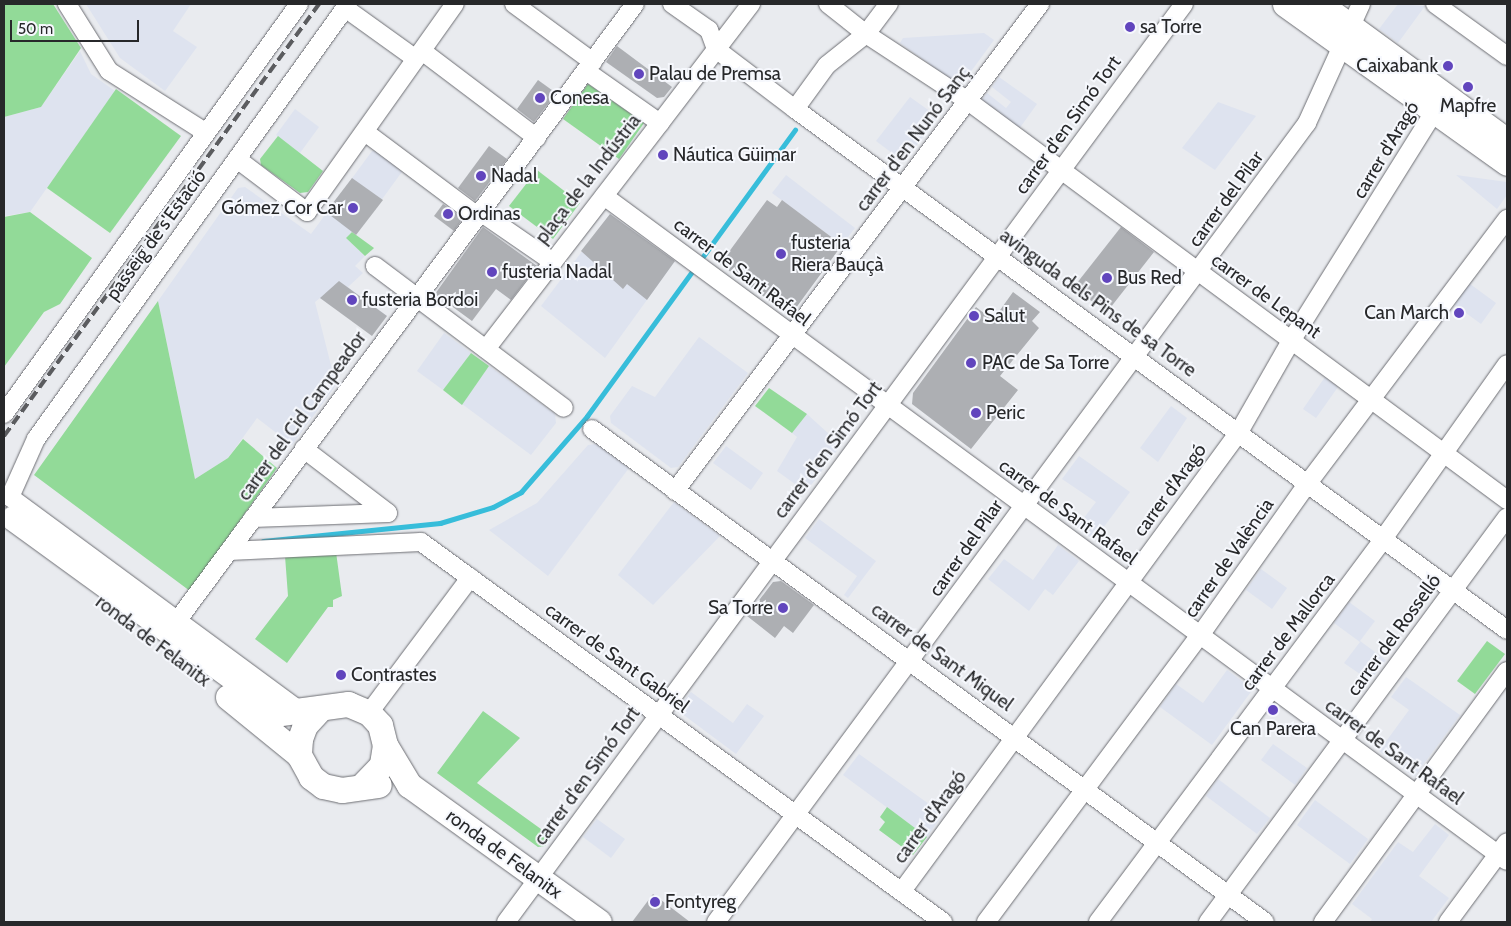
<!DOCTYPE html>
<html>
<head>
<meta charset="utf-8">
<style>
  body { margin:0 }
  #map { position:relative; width:1511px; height:926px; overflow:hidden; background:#e9ebef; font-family:Cabin,sans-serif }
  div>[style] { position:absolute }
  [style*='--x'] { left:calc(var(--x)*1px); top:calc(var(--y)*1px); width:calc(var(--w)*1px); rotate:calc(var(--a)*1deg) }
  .built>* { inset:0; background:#dee3ef }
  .green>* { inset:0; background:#92da98 }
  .stream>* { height:5px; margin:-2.5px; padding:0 2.5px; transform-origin:2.5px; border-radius:2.5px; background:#37bdda }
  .building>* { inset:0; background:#adafb3 }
  .roads { filter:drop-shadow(0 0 1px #6d6e73) drop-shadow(0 0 1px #6d6e73) }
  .street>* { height:18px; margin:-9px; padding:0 9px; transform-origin:9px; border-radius:9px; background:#fff }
  .secondary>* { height:25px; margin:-12.5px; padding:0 12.5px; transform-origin:12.5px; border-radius:12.5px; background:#fff }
  .rail>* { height:4px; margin-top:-2px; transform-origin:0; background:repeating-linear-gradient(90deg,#5b5c5f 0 10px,transparent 0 15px) }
  .dots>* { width:14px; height:14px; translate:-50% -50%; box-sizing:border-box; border:2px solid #f6f8fd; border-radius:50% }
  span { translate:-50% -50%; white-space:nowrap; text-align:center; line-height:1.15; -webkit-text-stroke:4px #f6f8fd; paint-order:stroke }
  .poi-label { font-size:19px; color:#27282a }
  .left { translate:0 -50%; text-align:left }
  .right { translate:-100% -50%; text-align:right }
  .street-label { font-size:19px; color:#27282a }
  .frame { position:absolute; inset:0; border:5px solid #27282a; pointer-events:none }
  .scale { position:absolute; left:10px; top:20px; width:129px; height:22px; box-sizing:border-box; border:2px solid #27282a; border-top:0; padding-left:6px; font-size:15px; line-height:18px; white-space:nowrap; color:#27282a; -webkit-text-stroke:4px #f6f8fd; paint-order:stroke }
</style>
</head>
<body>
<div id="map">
  <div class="built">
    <i style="clip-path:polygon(86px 4px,191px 4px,173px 31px,197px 47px,165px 91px,120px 58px)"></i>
    <i style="clip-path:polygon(1398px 4px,1425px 6px,1398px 43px,1379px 29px)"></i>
    <i style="clip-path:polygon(984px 33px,994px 40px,964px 81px,956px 83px,900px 43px,903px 38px)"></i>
    <i style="clip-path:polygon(80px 51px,91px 74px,115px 91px,30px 212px,4px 216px,4px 117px,41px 107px)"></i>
    <i style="clip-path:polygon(999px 77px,1037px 104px,1019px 129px,981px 101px,987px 93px,1006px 108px,1011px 102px,992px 87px)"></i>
    <i style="clip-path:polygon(910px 97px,938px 117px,904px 162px,876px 141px)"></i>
    <i style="clip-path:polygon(1218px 102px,1256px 116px,1215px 170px,1182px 148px)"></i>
    <i style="clip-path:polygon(295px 109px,319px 127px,300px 153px,276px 135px)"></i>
    <i style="clip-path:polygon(377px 150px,404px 169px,356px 235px,352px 232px,346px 238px,365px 256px,355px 266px,363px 273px,348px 287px,387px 316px,346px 316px,320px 298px,315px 302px,336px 385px,292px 445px,257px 418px,228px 458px,195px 479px,158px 301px,238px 188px,245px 187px,311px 234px,372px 151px)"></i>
    <i style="clip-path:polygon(786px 175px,855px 228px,842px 245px,772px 193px)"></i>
    <i style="clip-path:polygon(1456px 175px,1507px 182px,1507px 195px,1497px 209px)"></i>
    <i style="clip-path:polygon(610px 214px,675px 261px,605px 358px,541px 306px)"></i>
    <i style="clip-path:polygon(1466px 281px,1496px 303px,1481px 324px,1451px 302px)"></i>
    <i style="clip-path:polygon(444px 333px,471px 353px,443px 390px,417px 371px)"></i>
    <i style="clip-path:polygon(699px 337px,748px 373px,678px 467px,671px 468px,611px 423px,610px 416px,632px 386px,655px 397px)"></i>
    <i style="clip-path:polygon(489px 366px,555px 414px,556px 423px,531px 455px,462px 404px)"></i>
    <i style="clip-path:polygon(1325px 377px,1338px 387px,1316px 418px,1303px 409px)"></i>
    <i style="clip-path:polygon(1171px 406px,1187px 418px,1158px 462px,1140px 448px)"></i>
    <i style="clip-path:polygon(807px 414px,841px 445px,806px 492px,777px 471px,797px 437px,792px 433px)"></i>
    <i style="clip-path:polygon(596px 444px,629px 468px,548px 576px,489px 530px,537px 503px,588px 445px)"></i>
    <i style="clip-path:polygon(726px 446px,763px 473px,751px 490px,713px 463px)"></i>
    <i style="clip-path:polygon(1079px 456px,1130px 492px,1094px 540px,1077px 527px,1096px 502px,1062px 479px)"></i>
    <i style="clip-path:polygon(674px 502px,720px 536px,653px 605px,618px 575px)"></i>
    <i style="clip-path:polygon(819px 519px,876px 561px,848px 598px,844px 595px,857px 576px,805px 538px)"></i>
    <i style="clip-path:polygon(1058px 545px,1079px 561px,1053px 595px,1045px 589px,1029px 611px,988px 579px,1004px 559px,1033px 580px)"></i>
    <i style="clip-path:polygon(1261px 569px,1287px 588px,1272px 609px,1246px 590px)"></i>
    <i style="clip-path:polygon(1349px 602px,1375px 621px,1360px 641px,1386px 660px,1370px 681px,1344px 663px,1360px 642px,1334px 623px)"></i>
    <i style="clip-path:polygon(1227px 670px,1253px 689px,1212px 745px,1160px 707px,1176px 684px,1203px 703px)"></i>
    <i style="clip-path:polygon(1406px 677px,1460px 715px,1414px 777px,1379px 751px,1409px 710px,1391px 697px)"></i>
    <i style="clip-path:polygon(691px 692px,733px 723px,747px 704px,764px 716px,736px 754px,677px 710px)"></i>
    <i style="clip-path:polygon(1273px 744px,1307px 768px,1295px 785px,1261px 760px)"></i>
    <i style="clip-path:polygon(859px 754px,943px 814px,927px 837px,843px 775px)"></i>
    <i style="clip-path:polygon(1218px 779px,1270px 818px,1257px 834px,1206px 796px)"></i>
    <i style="clip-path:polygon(1315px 800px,1368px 839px,1350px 864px,1297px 825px)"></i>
    <i style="clip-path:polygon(597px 819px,625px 839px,611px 858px,583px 837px)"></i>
    <i style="clip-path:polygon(1435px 824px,1449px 835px,1419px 876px,1449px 898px,1431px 922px,1370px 922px,1372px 919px,1352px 904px,1398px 842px,1413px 852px)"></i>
  </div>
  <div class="green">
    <i style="clip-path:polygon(4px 4px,53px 4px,81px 48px,41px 107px,4px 117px)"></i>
    <i style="clip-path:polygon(588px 84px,644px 123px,619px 159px,563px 119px)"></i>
    <i style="clip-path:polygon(116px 89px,181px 136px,110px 233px,47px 188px)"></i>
    <i style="clip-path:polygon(278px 136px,323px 171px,308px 192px,300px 193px,261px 165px,260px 159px)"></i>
    <i style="clip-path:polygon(537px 170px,580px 203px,553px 239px,509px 206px)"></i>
    <i style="clip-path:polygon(30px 212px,92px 258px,60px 304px,44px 312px,4px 367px,4px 217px)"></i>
    <i style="clip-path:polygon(352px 232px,374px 248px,373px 249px,365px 256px,346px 238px)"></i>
    <i style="clip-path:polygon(158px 301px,195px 479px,228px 458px,243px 439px,277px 468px,190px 591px,34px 475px)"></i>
    <i style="clip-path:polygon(471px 353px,489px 366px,462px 405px,443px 390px)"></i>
    <i style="clip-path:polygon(769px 388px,807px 414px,792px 433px,755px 406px)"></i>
    <i style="clip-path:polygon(336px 552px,342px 596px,333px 600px,333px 607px,328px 607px,287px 663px,255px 639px,288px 596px,285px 556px)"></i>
    <i style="clip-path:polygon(1487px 641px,1505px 654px,1475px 694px,1457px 681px)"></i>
    <i style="clip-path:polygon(483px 711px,520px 738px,477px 783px,552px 837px,545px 846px,538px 847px,437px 773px)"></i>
    <i style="clip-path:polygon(887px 807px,927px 837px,913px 855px,879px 830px,885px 822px,880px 817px)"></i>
  </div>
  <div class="stream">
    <i style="--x:263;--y:541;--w:178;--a:-5.8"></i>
    <i style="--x:440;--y:523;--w:55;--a:-16.8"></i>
    <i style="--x:493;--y:507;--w:32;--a:-28"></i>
    <i style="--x:521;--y:492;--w:101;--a:-49"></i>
    <i style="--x:587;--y:416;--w:354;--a:-54"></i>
  </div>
  <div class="building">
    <i style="clip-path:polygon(617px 46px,672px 87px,664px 97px,657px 98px,606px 62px)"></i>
    <i style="clip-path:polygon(538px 80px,556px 93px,534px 122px,517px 109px)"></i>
    <i style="clip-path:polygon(489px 146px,507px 159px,475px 201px,458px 188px)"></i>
    <i style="clip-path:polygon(352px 178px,383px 200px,356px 235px,326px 212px)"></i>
    <i style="clip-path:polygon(767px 200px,777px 207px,782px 200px,842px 245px,790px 316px,720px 264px)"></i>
    <i style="clip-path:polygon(443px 204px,463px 218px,454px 231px,434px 216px)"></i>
    <i style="clip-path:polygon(610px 214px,675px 261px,647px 300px,627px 284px,623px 289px,581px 251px)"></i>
    <i style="clip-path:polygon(483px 227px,537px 266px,511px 300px,496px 289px,472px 321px,435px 294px)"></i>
    <i style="clip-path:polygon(1121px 227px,1154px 252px,1107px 312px,1073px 288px)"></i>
    <i style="clip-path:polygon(339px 281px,387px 316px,372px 336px,320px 298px)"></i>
    <i style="clip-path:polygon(1013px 292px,1040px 312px,1032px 321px,1039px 328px,1000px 376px,1018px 390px,971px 449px,912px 404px,913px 393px,976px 307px,993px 320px)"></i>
    <i style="clip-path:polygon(781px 581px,814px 605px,793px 633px,784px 626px,775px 638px,747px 616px,773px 582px)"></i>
    <i style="clip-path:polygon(653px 894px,673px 909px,690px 922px,632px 922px)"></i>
  </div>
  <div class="roads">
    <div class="street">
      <i style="--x:67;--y:4;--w:79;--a:57.9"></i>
      <i style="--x:109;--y:71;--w:114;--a:32.4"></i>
      <i style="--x:514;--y:4;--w:98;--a:36.3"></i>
      <i style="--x:672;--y:4;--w:45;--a:35.1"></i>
      <i style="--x:709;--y:30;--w:20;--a:70"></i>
      <i style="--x:716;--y:49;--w:99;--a:37.2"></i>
      <i style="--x:795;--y:109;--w:882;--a:36.19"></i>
      <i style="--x:828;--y:4;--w:48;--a:38.3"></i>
      <i style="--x:866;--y:34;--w:122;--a:33.3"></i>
      <i style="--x:968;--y:101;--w:671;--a:36.51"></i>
      <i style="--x:1435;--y:4;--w:89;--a:35.8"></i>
      <i style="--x:345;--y:8;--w:87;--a:35.7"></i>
      <i style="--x:422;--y:51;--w:144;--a:37.1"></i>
      <i style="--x:795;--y:109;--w:54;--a:-54"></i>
      <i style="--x:827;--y:65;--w:50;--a:-38.5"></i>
      <i style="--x:866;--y:34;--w:38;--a:-53"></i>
      <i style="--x:660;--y:123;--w:150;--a:-52.6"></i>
      <i style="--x:365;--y:132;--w:139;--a:36.8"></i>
      <i style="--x:237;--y:159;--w:88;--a:37.1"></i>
      <i style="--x:307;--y:212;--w:255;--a:-54.6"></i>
      <i style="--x:604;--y:196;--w:1121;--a:36.37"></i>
      <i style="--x:479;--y:211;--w:90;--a:34.6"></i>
      <i style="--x:375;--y:266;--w:236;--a:36.9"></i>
      <i style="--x:486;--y:349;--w:285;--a:-52.4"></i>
      <i style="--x:660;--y:123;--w:90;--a:-144.9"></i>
      <i style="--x:4;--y:414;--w:505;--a:-54.26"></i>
      <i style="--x:592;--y:429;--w:834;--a:36.22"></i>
      <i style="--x:675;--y:491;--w:609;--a:-53.15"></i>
      <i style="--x:10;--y:497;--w:64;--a:-65.9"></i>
      <i style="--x:36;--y:439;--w:535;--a:-54.35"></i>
      <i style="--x:10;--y:497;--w:363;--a:36.4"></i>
      <i style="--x:253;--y:518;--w:135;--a:-2.1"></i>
      <i style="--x:388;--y:513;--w:106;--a:-142.7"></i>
      <i style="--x:229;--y:551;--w:192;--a:-2.7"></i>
      <i style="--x:421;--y:542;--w:646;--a:36.05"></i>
      <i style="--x:177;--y:621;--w:768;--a:-53.41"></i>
      <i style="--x:369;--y:713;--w:169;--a:-53.2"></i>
      <i style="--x:902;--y:891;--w:569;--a:-53.71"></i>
      <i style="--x:1239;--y:432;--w:105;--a:-60.3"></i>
      <i style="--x:1291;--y:341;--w:281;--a:-58"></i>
      <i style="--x:506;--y:922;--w:1141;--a:-53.55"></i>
      <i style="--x:716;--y:922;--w:994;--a:-53.51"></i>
      <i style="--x:1307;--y:123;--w:131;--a:-65.6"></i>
      <i style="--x:986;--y:922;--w:359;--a:-53.3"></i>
      <i style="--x:1201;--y:634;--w:185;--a:-54.7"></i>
      <i style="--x:1308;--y:483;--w:331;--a:-53"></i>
      <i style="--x:1098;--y:922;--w:477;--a:-53.3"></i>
      <i style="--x:1383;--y:539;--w:214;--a:-54.7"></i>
      <i style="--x:1208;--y:922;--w:503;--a:-53.56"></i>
      <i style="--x:1323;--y:922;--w:311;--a:-53.8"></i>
      <i style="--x:1448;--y:922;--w:99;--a:-53.6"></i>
    </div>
    <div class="secondary">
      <i style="--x:1285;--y:4;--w:273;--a:35.6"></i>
      <i style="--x:1320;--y:4;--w:232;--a:36.2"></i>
      <i style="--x:13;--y:518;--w:331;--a:36"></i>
      <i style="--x:281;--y:713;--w:68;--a:-7.7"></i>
      <i style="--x:348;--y:704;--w:23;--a:23"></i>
      <i style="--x:369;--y:713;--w:16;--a:47"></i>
      <i style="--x:380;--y:725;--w:21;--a:76"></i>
      <i style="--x:385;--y:745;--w:20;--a:99"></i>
      <i style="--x:382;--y:765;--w:28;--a:134"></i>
      <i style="--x:228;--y:697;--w:92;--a:39.2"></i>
      <i style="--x:319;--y:710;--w:21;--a:133"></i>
      <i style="--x:305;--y:725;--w:15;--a:110"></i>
      <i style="--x:300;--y:739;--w:16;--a:94"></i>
      <i style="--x:299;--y:755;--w:25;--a:61"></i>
      <i style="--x:311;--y:777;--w:15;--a:37"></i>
      <i style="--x:323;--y:786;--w:19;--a:12"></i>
      <i style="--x:342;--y:790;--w:37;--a:-8"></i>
      <i style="--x:385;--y:745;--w:47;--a:59"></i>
      <i style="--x:409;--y:785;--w:234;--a:35.8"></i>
    </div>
  </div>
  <div class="rail">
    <i style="--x:4;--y:436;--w:535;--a:-53.9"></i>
  </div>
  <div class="dots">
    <i style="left:1130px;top:27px;background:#6145bd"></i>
    <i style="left:1448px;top:66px;background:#6145bd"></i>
    <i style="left:639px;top:74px;background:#6145bd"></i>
    <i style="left:1468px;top:87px;background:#6145bd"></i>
    <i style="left:540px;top:98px;background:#6145bd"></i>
    <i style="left:663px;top:155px;background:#6145bd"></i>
    <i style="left:481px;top:176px;background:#6145bd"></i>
    <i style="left:353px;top:208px;background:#6145bd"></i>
    <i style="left:448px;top:214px;background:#6145bd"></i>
    <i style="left:781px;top:254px;background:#6145bd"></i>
    <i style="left:492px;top:272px;background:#6145bd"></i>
    <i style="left:1107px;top:278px;background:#6145bd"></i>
    <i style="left:352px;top:300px;background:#6145bd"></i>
    <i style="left:1459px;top:313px;background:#6145bd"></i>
    <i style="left:974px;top:316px;background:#6145bd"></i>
    <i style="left:971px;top:363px;background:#6145bd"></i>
    <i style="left:976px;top:413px;background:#6145bd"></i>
    <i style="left:783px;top:608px;background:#6145bd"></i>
    <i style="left:341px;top:675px;background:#6145bd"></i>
    <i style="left:1273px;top:710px;background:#6145bd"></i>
    <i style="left:655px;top:902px;background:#6145bd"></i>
  </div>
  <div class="poi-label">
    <span class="left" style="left:1140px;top:27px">sa Torre</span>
    <span class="right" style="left:1438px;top:66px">Caixabank</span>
    <span class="left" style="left:649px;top:74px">Palau de Premsa</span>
    <span class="left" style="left:550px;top:98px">Conesa</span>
    <span style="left:1468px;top:106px">Mapfre</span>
    <span class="left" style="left:673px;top:155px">Náutica Güimar</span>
    <span class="left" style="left:491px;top:176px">Nadal</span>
    <span class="right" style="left:343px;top:208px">Gómez Cor Car</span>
    <span class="left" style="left:458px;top:214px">Ordinas</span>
    <span class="left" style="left:791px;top:254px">fusteria<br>Riera Bauçà</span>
    <span class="left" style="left:502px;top:272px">fusteria Nadal</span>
    <span class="left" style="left:1117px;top:278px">Bus Red</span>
    <span class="left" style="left:362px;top:300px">fusteria Bordoi</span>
    <span class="right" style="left:1449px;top:313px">Can March</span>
    <span class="left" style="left:984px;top:316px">Salut</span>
    <span class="left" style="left:982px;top:363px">PAC de Sa Torre</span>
    <span class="left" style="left:986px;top:413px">Peric</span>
    <span class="right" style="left:773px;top:608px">Sa Torre</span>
    <span class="left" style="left:351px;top:675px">Contrastes</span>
    <span style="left:1273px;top:729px">Can Parera</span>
    <span class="left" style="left:665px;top:902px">Fontyreg</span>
  </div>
  <div class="street-label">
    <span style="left:1068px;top:125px;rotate:-54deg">carrer d'en Simó Tort</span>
    <span style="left:913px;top:139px;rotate:-53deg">carrer d'en Nunó Sanç</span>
    <span style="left:1386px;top:150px;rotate:-59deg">carrer d'Aragó</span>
    <span style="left:588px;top:179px;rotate:-52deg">plaça de la Indústria</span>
    <span style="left:1226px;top:199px;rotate:-54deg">carrer del Pilar</span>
    <span style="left:156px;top:235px;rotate:-54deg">passeig de s'Estació</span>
    <span style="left:742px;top:272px;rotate:37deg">carrer de Sant Rafael</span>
    <span style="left:1266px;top:296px;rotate:36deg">carrer de Lepant</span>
    <span style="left:1098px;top:303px;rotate:36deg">avinguda dels Pins de sa Torre</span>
    <span style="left:302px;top:416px;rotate:-54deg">carrer del Cid Campeador</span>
    <span style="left:828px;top:450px;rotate:-53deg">carrer d'en Simó Tort</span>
    <span style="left:1170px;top:490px;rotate:-54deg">carrer d'Aragó</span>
    <span style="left:1068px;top:512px;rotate:36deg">carrer de Sant Rafael</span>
    <span style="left:966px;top:548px;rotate:-55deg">carrer del Pilar</span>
    <span style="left:1229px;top:558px;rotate:-55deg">carrer de València</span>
    <span style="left:1288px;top:632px;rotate:-53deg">carrer de Mallorca</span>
    <span style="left:1394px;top:635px;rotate:-54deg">carrer del Rosselló</span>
    <span style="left:153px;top:641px;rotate:37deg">ronda de Felanitx</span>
    <span style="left:942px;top:657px;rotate:36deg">carrer de Sant Miquel</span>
    <span style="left:617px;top:658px;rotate:36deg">carrer de Sant Gabriel</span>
    <span style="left:1394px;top:752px;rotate:36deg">carrer de Sant Rafael</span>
    <span style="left:587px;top:776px;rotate:-54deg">carrer d'en Simó Tort</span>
    <span style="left:930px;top:817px;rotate:-54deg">carrer d'Aragó</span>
    <span style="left:504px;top:854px;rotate:36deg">ronda de Felanitx</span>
  </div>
  <div class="frame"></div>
  <div class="scale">50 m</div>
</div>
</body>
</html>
